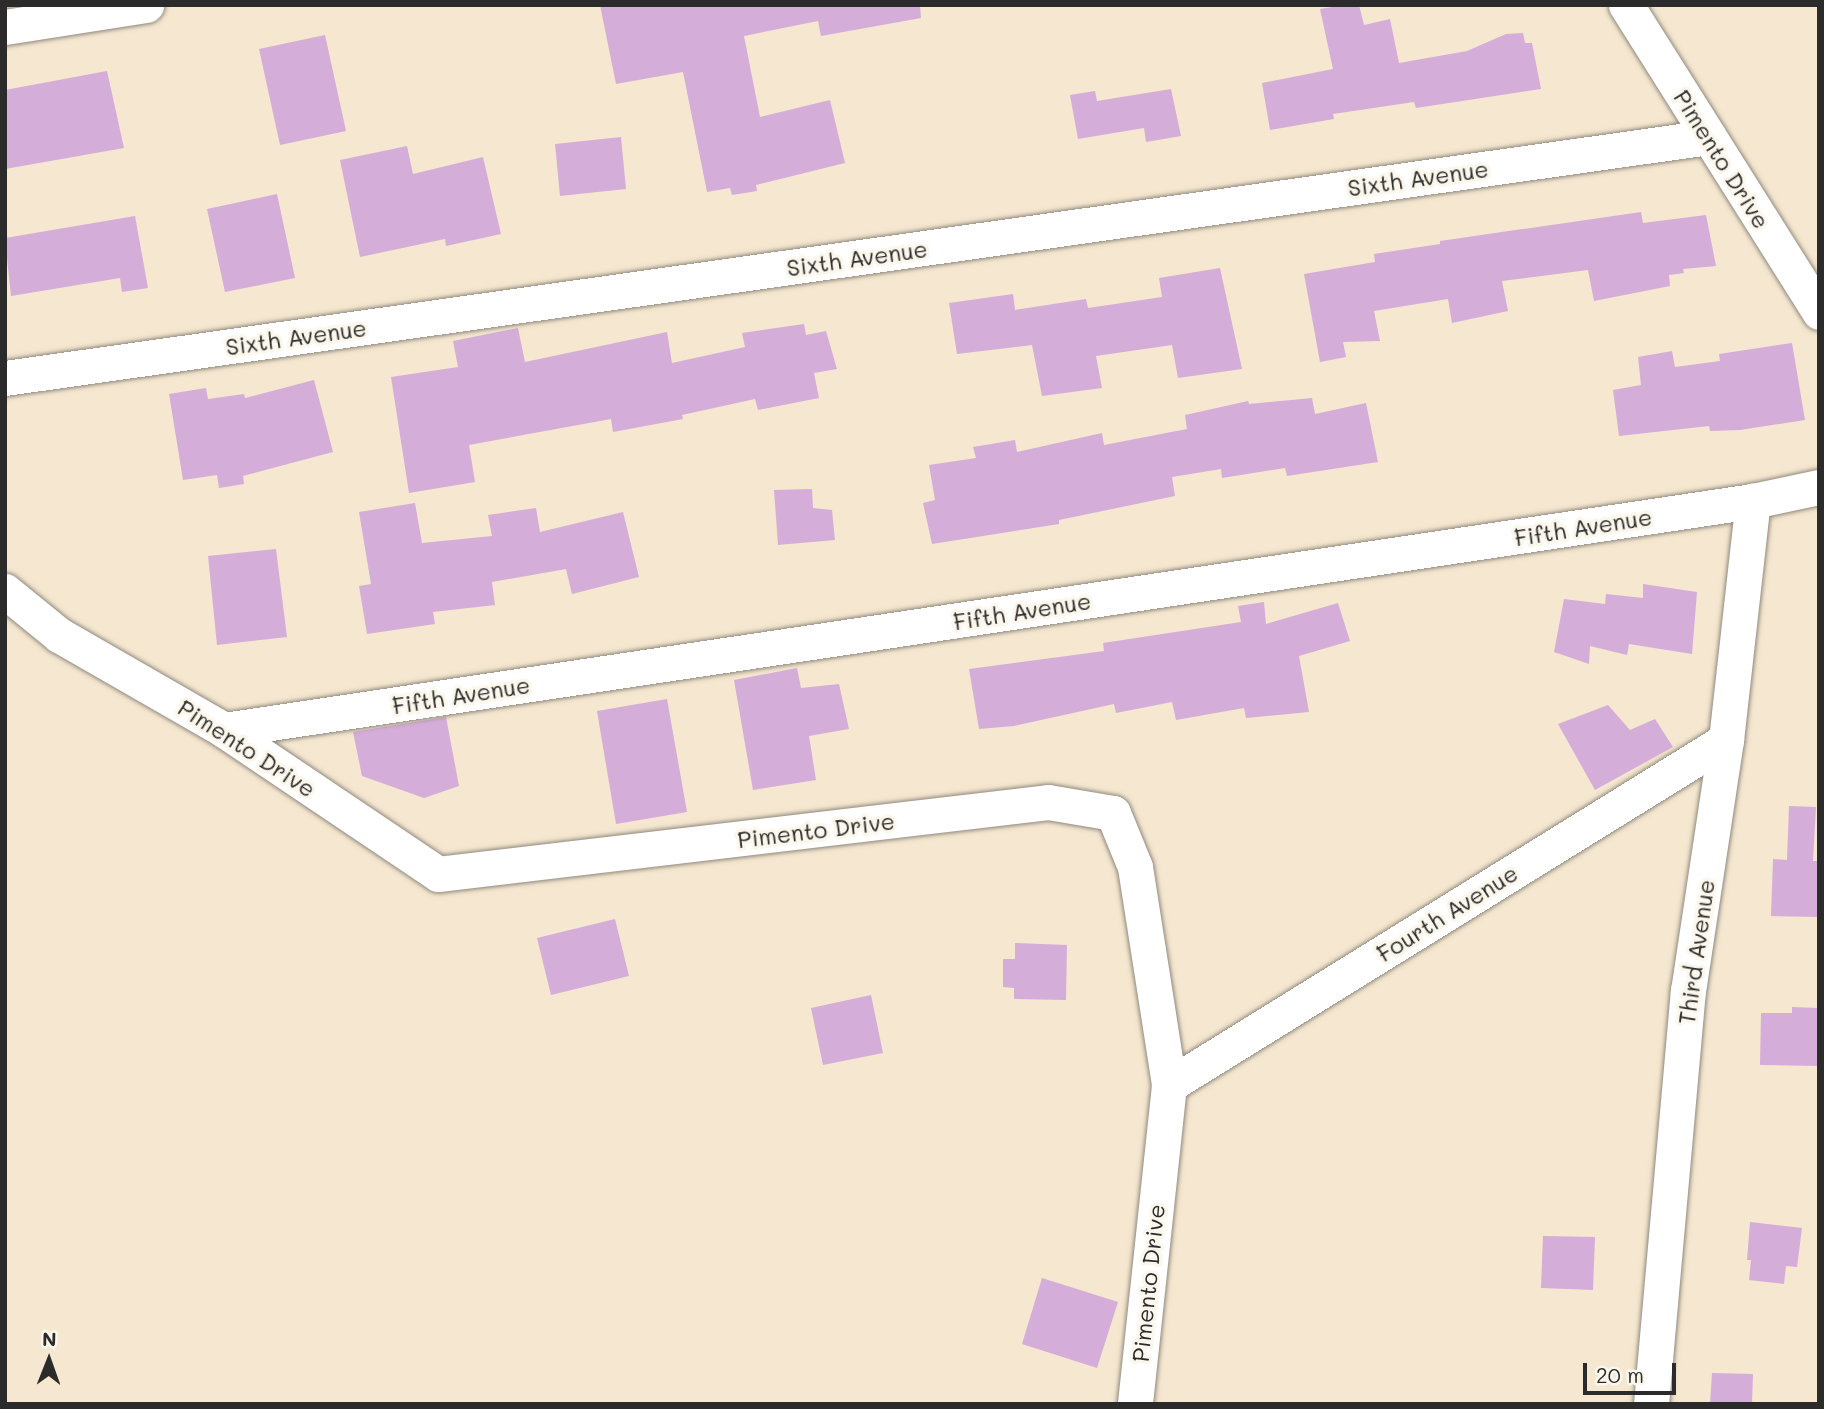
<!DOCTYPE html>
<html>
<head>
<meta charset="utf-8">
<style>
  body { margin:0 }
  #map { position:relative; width:1824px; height:1409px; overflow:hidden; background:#f5e7d0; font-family:Mali,sans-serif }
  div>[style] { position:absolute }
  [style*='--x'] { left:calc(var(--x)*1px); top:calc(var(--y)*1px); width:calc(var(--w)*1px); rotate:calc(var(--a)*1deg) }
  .building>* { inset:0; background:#d5add9 }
  .roads { filter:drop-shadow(0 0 2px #90897e) drop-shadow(0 0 2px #90897e) }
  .street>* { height:35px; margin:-17.5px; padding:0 17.5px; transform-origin:17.5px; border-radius:17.5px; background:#fff }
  span { translate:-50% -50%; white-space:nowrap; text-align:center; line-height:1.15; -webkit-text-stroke:7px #fbf7ec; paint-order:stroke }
  .street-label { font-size:23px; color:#2b2b2b }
  .frame { position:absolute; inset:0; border:7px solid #2b2b2b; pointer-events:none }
  .north { position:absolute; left:14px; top:1325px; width:70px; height:70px; -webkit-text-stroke:5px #fbf7ec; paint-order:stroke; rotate:1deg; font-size:19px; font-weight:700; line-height:28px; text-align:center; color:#2b2b2b }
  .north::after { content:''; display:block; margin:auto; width:24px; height:32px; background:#2b2b2b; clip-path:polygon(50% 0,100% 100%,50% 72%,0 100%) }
  .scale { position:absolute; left:1583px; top:1363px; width:93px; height:32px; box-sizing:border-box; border:4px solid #2b2b2b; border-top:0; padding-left:9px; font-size:21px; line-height:24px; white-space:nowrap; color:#2b2b2b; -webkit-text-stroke:5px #fbf7ec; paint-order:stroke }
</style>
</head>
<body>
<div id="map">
  <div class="building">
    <i style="clip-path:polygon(600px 5px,920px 5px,921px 18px,821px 36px,818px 21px,744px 36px,760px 117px,830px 100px,845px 163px,756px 185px,757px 191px,732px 195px,730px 188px,707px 192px,683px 72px,616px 84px)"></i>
    <i style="clip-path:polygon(1345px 5px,1359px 5px,1364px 25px,1390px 19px,1399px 63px,1467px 51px,1506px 34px,1523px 33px,1525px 43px,1532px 43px,1541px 89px,1416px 108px,1414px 102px,1333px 114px,1334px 119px,1270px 130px,1262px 83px,1333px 69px,1320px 9px)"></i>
    <i style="clip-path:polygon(325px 35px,346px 131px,280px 145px,259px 49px)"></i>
    <i style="clip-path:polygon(107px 71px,124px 148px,5px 169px,5px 90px)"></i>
    <i style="clip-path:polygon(1171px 89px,1181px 136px,1146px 142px,1144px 128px,1078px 139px,1070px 95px,1095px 91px,1097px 101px)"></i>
    <i style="clip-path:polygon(621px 137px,626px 189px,560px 196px,555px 144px)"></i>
    <i style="clip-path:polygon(407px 146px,413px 174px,483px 157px,501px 234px,446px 246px,445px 239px,360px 257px,340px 160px)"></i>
    <i style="clip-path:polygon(277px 194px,295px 278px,225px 292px,207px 209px)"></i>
    <i style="clip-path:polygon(1641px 212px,1643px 223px,1706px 215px,1716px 266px,1683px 269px,1684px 273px,1669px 275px,1670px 286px,1594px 301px,1588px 270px,1502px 281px,1508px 311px,1452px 323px,1448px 299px,1374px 311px,1380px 341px,1343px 342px,1346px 357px,1320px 362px,1304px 274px,1375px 262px,1374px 254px,1440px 244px,1440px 241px)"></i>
    <i style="clip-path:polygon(135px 216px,148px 288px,122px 292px,120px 278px,11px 296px,5px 238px)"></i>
    <i style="clip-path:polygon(1220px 268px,1242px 369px,1178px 378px,1172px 345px,1096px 356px,1102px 388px,1042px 396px,1032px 345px,957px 354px,949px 303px,1013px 294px,1015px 310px,1086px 299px,1088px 308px,1162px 297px,1159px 278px)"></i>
    <i style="clip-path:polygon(804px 324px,806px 335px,826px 331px,837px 369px,814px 373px,819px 398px,758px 410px,755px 399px,682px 415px,683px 419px,613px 432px,611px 419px,469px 445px,475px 482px,409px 493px,391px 377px,458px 367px,453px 341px,518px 328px,525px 362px,667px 332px,672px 363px,745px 347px,742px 333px)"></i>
    <i style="clip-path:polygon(1792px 343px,1805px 420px,1740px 430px,1710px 431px,1709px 426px,1619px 436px,1613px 390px,1641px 385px,1638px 357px,1672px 351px,1675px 367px,1720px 361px,1719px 354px)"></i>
    <i style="clip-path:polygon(314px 380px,333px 452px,243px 476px,244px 484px,219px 488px,217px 475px,183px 480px,169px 394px,206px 388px,208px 399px,244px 394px,245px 398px)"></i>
    <i style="clip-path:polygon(1312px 398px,1315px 414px,1366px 403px,1378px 462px,1287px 476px,1285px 468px,1222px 478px,1221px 469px,1172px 477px,1175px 496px,1059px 520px,1059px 524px,932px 544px,923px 503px,935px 500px,929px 465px,976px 458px,973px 447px,1015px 440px,1017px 452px,1102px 433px,1104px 445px,1187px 429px,1185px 415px,1248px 401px,1249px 404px)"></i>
    <i style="clip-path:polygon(812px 489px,813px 508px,832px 510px,835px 540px,778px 545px,774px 490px)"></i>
    <i style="clip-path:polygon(415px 503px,422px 543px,492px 536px,488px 515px,536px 508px,540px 532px,623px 512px,639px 577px,572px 594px,566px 569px,492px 582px,495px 605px,433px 612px,435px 624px,367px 634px,359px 586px,371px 584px,359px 512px)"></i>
    <i style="clip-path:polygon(276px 549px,287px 637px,217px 645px,208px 556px)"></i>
    <i style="clip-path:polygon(1643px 584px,1697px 592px,1692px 654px,1629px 644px,1627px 655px,1590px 646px,1589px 664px,1554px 652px,1564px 599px,1605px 604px,1606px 594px,1643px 598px)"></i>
    <i style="clip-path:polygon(1264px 602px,1266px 624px,1338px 603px,1350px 641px,1299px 656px,1309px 712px,1246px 718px,1244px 708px,1176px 720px,1172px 702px,1116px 713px,1114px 704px,1014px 726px,979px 729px,969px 669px,1104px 651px,1103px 643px,1241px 622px,1238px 606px)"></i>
    <i style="clip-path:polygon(797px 668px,801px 688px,839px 684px,849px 729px,809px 736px,816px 780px,753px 790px,734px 680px)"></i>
    <i style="clip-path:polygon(667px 699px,687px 812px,616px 824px,597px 711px)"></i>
    <i style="clip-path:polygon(1608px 705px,1630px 730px,1655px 719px,1673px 747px,1595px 790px,1558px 724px)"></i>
    <i style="clip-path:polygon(446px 717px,459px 786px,424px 798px,362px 776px,353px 732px)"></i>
    <i style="clip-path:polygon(1789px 806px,1816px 807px,1813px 861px,1819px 861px,1819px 917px,1771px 916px,1773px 859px,1787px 860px)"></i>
    <i style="clip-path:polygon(615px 919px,629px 976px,551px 995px,537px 938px)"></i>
    <i style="clip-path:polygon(1015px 943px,1067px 945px,1066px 1000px,1014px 999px,1014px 988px,1003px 987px,1003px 959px,1015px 959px)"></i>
    <i style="clip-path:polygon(871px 995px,883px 1053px,823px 1065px,811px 1008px)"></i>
    <i style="clip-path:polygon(1792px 1007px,1819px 1008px,1819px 1066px,1760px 1065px,1761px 1013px,1792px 1013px)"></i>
    <i style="clip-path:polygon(1750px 1222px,1802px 1228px,1797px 1267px,1786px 1266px,1784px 1284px,1749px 1280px,1751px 1260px,1747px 1260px)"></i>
    <i style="clip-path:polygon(1543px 1236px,1595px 1237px,1593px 1290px,1541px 1288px)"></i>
    <i style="clip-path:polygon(1042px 1278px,1118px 1302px,1097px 1368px,1022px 1344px)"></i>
    <i style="clip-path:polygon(1712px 1373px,1753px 1374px,1752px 1404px,1710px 1404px)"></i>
  </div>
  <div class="roads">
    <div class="street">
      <i style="--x:1626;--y:5;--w:363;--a:57.8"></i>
      <i style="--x:5;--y:27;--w:143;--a:-8.9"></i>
      <i style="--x:5;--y:378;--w:1721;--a:-8.05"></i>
      <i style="--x:5;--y:591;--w:70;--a:39.2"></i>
      <i style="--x:59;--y:635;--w:190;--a:29.9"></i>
      <i style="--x:224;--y:730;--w:258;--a:33.9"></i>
      <i style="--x:438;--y:874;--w:614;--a:-6.73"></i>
      <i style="--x:1048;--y:802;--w:66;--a:9.6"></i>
      <i style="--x:1113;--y:813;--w:58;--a:67.8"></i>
      <i style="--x:1135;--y:867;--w:221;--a:81.1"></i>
      <i style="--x:1169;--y:1085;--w:321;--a:96.1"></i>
      <i style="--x:224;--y:730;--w:1546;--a:-8.52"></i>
      <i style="--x:1753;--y:501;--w:67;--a:-12"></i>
      <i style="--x:1169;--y:1085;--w:655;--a:-31.77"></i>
      <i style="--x:1651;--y:1404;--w:415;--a:-84.9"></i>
      <i style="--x:1688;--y:991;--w:254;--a:-81.4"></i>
      <i style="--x:1726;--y:740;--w:241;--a:-83.6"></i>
    </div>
  </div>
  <div class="street-label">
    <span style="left:1722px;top:159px;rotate:58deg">Pimento Drive</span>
    <span style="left:1418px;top:178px;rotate:-8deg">Sixth Avenue</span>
    <span style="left:857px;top:258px;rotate:-8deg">Sixth Avenue</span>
    <span style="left:296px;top:337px;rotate:-8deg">Sixth Avenue</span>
    <span style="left:1583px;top:527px;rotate:-9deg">Fifth Avenue</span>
    <span style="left:1022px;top:611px;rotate:-9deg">Fifth Avenue</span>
    <span style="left:461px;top:695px;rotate:-9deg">Fifth Avenue</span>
    <span style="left:247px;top:748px;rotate:33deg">Pimento Drive</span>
    <span style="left:816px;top:830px;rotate:-7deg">Pimento Drive</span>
    <span style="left:1447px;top:913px;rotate:-32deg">Fourth Avenue</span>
    <span style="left:1696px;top:952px;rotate:-82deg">Third Avenue</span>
    <span style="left:1148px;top:1283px;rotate:-84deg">Pimento Drive</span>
  </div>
  <div class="frame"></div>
  <div class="north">N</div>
  <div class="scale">20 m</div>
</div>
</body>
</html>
